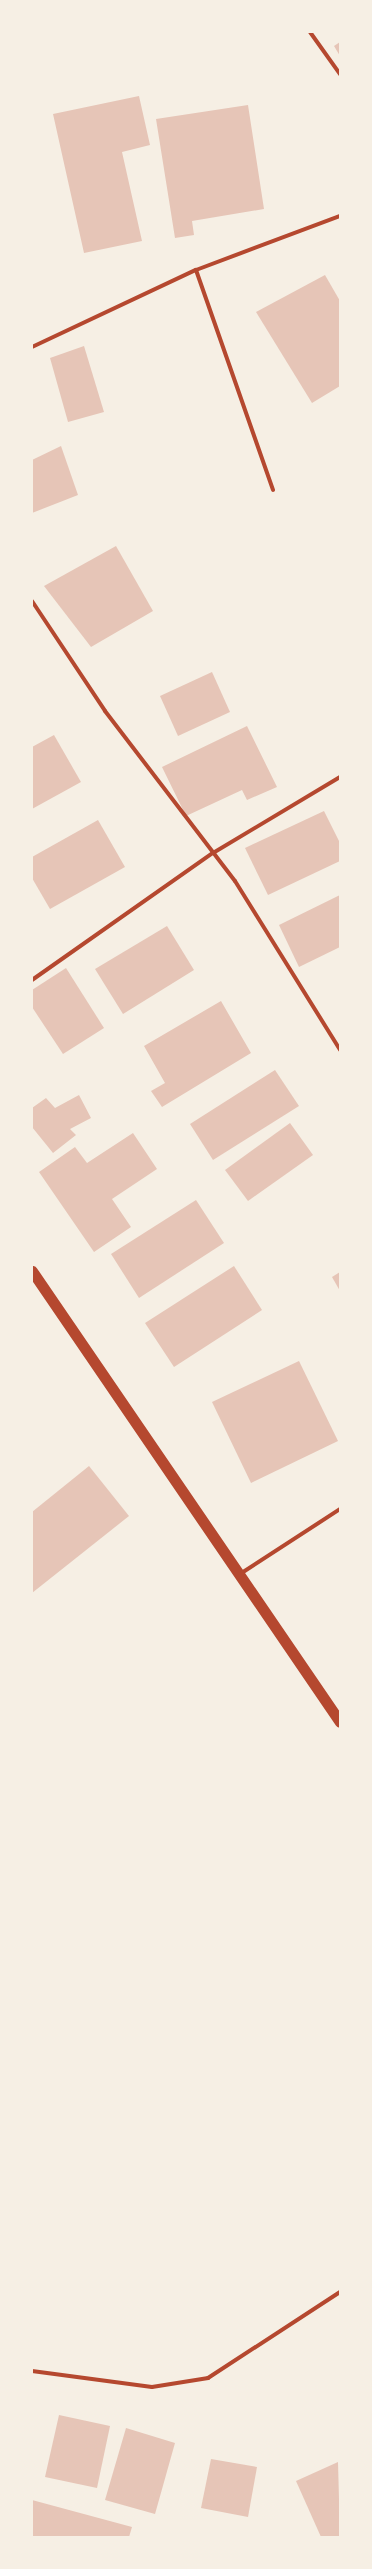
<!DOCTYPE html>
<html>
<head>
<meta charset="utf-8">
<style>
  body { margin:0 }
  #map { position:relative; width:372px; height:2569px; overflow:hidden; background:#f6efe4; font-family:"Roboto Condensed",sans-serif }
  div>[style] { position:absolute }
  [style*='--x'] { left:calc(var(--x)*1px); top:calc(var(--y)*1px); width:calc(var(--w)*1px); rotate:calc(var(--a)*1deg) }
  .building>* { inset:0; background:#e6c5b7 }
  .minor>* { height:4px; margin:-2px; padding:0 2px; transform-origin:2px; border-radius:2px; background:#b5482f }
  .trunk>* { height:11px; margin:-5.5px; padding:0 5.5px; transform-origin:5.5px; border-radius:5.5px; background:#b5482f }
  span { translate:-50% -50%; white-space:nowrap; text-align:center; line-height:1.15; -webkit-text-stroke:3px #f6efe4; paint-order:stroke }
  .frame { position:absolute; inset:0; border:33px solid #f6efe4; pointer-events:none }
</style>
</head>
<body>
<div id="map">
  <div class="building">
    <i style="clip-path:polygon(340px 42px,340px 56px,334px 46px)"></i>
    <i style="clip-path:polygon(139px 96px,150px 145px,122px 152px,142px 241px,84px 253px,53px 114px)"></i>
    <i style="clip-path:polygon(248px 105px,264px 209px,192px 221px,194px 235px,175px 238px,156px 119px)"></i>
    <i style="clip-path:polygon(325px 275px,340px 301px,340px 386px,312px 403px,256px 312px)"></i>
    <i style="clip-path:polygon(84px 346px,104px 412px,68px 422px,50px 358px)"></i>
    <i style="clip-path:polygon(61px 446px,78px 495px,32px 513px,32px 460px)"></i>
    <i style="clip-path:polygon(116px 546px,153px 611px,91px 647px,44px 586px)"></i>
    <i style="clip-path:polygon(212px 672px,230px 712px,178px 736px,160px 696px)"></i>
    <i style="clip-path:polygon(247px 726px,277px 787px,247px 800px,242px 790px,186px 816px,162px 767px)"></i>
    <i style="clip-path:polygon(54px 735px,81px 782px,32px 809px,32px 747px)"></i>
    <i style="clip-path:polygon(324px 811px,340px 843px,340px 861px,268px 895px,245px 848px)"></i>
    <i style="clip-path:polygon(98px 820px,125px 867px,50px 909px,32px 878px,32px 857px)"></i>
    <i style="clip-path:polygon(340px 895px,340px 947px,299px 967px,279px 925px)"></i>
    <i style="clip-path:polygon(167px 926px,194px 970px,123px 1014px,95px 969px)"></i>
    <i style="clip-path:polygon(66px 968px,104px 1028px,63px 1054px,32px 1007px,32px 990px)"></i>
    <i style="clip-path:polygon(221px 1001px,251px 1053px,162px 1107px,151px 1091px,165px 1083px,144px 1046px)"></i>
    <i style="clip-path:polygon(275px 1070px,299px 1106px,213px 1160px,190px 1124px)"></i>
    <i style="clip-path:polygon(79px 1095px,91px 1118px,70px 1129px,76px 1135px,53px 1153px,32px 1127px,32px 1108px,46px 1098px,55px 1108px)"></i>
    <i style="clip-path:polygon(290px 1123px,313px 1155px,248px 1201px,225px 1170px)"></i>
    <i style="clip-path:polygon(133px 1133px,157px 1169px,112px 1199px,131px 1227px,94px 1252px,39px 1172px,75px 1147px,87px 1163px)"></i>
    <i style="clip-path:polygon(196px 1200px,224px 1243px,139px 1298px,111px 1254px)"></i>
    <i style="clip-path:polygon(234px 1266px,262px 1310px,174px 1367px,145px 1323px)"></i>
    <i style="clip-path:polygon(340px 1272px,340px 1291px,332px 1277px)"></i>
    <i style="clip-path:polygon(299px 1361px,338px 1441px,251px 1483px,212px 1402px)"></i>
    <i style="clip-path:polygon(89px 1466px,129px 1516px,32px 1593px,32px 1512px)"></i>
    <i style="clip-path:polygon(59px 2415px,110px 2426px,97px 2488px,45px 2477px)"></i>
    <i style="clip-path:polygon(126px 2428px,175px 2443px,155px 2514px,105px 2500px)"></i>
    <i style="clip-path:polygon(211px 2459px,257px 2467px,248px 2517px,201px 2508px)"></i>
    <i style="clip-path:polygon(338px 2462px,340px 2537px,321px 2537px,296px 2481px)"></i>
    <i style="clip-path:polygon(32px 2500px,132px 2527px,129px 2537px,32px 2537px)"></i>
  </div>
  <div class="minor">
    <i style="--x:310;--y:32;--w:52;--a:54.5"></i>
    <i style="--x:196;--y:270;--w:233;--a:70.7"></i>
    <i style="--x:32;--y:347;--w:181;--a:-25.2"></i>
    <i style="--x:196;--y:270;--w:154;--a:-20.6"></i>
    <i style="--x:32;--y:601;--w:132;--a:56.4"></i>
    <i style="--x:105;--y:711;--w:214;--a:52.6"></i>
    <i style="--x:235;--y:881;--w:199;--a:58.1"></i>
    <i style="--x:32;--y:980;--w:221;--a:-35.1"></i>
    <i style="--x:213;--y:853;--w:148;--a:-30.9"></i>
    <i style="--x:240;--y:1574;--w:119;--a:-33"></i>
    <i style="--x:32;--y:2371;--w:121;--a:7.6"></i>
    <i style="--x:152;--y:2387;--w:57;--a:-9.1"></i>
    <i style="--x:208;--y:2378;--w:158;--a:-33.1"></i>
  </div>
  <div class="trunk">
    <i style="--x:32;--y:1271;--w:546;--a:55.67"></i>
  </div>
  <div class="frame"></div>
</div>
</body>
</html>
